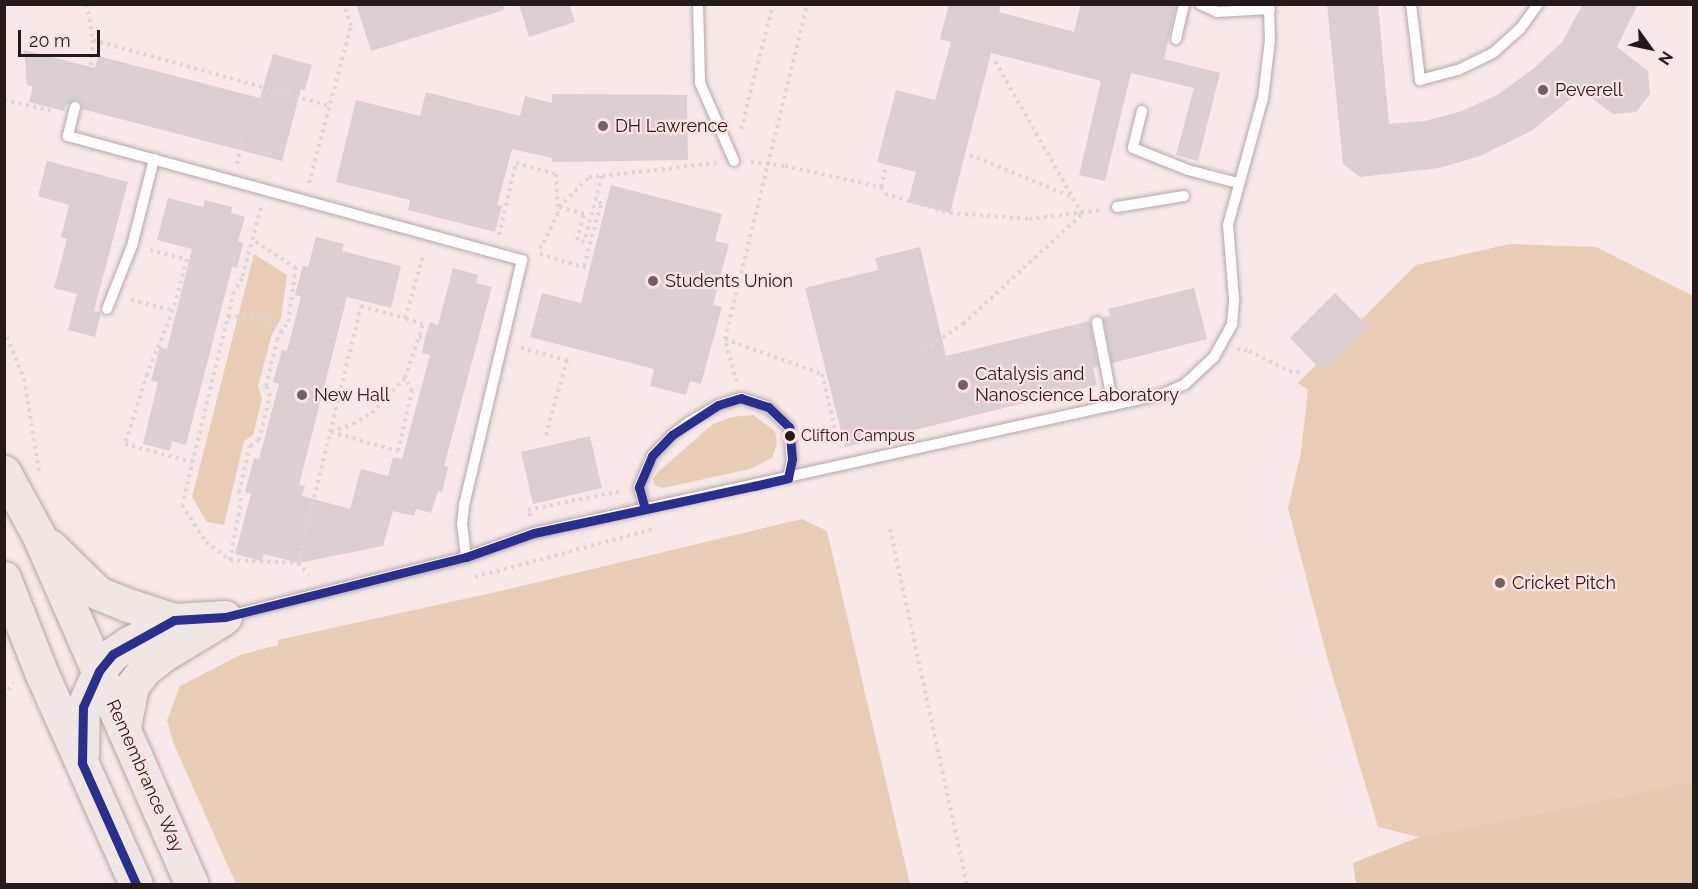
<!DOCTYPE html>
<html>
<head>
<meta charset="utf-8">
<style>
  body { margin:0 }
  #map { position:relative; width:1698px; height:889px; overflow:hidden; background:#f8e8e8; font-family:Raleway,sans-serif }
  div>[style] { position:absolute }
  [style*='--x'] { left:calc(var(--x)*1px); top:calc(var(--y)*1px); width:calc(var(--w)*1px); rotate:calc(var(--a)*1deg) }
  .green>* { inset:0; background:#e8ceb6 }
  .forest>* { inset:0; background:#e4cab1 }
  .building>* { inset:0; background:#dbcfd1 }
  .path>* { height:4px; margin-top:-2px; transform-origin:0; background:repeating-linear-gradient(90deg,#dcd7d7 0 3px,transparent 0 7.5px) }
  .roads { filter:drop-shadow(0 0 2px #b3a7a7) drop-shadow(0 0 2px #b3a7a7) }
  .service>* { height:10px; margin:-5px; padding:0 5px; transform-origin:5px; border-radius:5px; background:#fefcfc }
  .trunk>* { height:33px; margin:-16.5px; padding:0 16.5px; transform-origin:16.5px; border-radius:16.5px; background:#f0e6e4 }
  .bus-1>* { height:9px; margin:-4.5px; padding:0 4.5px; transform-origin:4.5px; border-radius:4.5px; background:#282f8f }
  .dots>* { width:16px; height:16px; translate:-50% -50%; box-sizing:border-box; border:3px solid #ffe2e1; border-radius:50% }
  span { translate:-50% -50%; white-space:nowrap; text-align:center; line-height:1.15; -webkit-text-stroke:4.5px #ffe2e1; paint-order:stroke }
  .bus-label { font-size:16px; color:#241a1a }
  .left { translate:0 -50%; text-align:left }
  .poi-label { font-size:18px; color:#241a1a }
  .street-label { font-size:18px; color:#241a1a }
  .frame { position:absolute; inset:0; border:6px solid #241a1a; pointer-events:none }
  .north { position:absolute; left:1620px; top:18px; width:60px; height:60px; -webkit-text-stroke:4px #ffe2e1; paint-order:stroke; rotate:123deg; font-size:16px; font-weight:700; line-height:24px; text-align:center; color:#241a1a }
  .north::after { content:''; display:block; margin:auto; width:21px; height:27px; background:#241a1a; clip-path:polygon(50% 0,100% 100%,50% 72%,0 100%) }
  .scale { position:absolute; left:18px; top:30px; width:82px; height:27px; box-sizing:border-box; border:3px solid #241a1a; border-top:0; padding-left:8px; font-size:18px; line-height:21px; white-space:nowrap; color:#241a1a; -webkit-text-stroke:4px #ffe2e1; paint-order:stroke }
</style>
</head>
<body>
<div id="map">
  <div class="green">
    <i style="clip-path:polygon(1510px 244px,1596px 247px,1693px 296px,1693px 781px,1419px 837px,1378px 827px,1327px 657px,1288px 508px,1301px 452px,1308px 390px,1298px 383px,1416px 265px)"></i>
    <i style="clip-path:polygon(254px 254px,287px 275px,281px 318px,272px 334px,258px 386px,262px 399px,253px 435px,244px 441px,224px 525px,207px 522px,192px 497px)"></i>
    <i style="clip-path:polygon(753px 415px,775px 431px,777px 443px,772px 458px,750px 469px,663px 488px,655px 486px,653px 479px,658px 472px,713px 424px,732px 417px)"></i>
    <i style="clip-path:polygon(802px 519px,827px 531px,910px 884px,236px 884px,173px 742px,167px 720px,180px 686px,240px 655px,278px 645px,278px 640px,505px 590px)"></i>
  </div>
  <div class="forest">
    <i style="clip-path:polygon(1693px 781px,1693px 884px,1356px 884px,1353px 863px,1419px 837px)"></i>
  </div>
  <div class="building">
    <i style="clip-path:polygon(356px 4px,503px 4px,504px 10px,371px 51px)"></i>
    <i style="clip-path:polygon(519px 4px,569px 4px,575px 22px,529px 37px)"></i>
    <i style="clip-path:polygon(949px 4px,1001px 4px,999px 12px,1074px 32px,1081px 4px,1176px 4px,1164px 59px,1220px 73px,1198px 161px,1176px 155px,1194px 88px,1131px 73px,1105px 181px,1079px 175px,1101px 81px,991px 53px,950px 213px,908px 202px,916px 172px,877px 162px,896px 90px,935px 100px,951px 42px,940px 39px)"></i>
    <i style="clip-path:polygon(1327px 4px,1378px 4px,1389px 124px,1425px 121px,1462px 111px,1497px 95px,1533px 69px,1562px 42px,1583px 4px,1638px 4px,1617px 47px,1648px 71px,1650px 94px,1636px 112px,1613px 114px,1581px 90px,1533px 130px,1480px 156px,1439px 168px,1360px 177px,1343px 164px)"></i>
    <i style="clip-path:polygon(24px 50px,95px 68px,98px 56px,260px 98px,273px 54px,312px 65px,305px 90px,301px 89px,282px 161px,82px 109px,81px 102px,76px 100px,66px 105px,64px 111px,29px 102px,33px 87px,27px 85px)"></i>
    <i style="clip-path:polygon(426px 92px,520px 116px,525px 96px,552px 103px,552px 94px,687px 95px,688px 160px,552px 162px,552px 158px,512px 149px,497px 205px,502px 206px,495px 232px,408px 210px,410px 200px,336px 182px,356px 100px,420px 116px)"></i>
    <i style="clip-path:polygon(47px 161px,128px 182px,94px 311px,101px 313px,95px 337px,68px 330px,77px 294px,54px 288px,67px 239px,61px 237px,69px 205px,38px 196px)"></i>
    <i style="clip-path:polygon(611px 185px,722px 214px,715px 241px,729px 244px,713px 305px,722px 307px,701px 384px,690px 381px,686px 395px,650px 386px,654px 369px,530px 337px,542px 293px,581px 303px)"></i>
    <i style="clip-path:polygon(168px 198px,203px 207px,205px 200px,232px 207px,231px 213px,245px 217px,238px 241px,243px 243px,237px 268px,232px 267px,186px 445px,172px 441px,170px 451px,143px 444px,158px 382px,151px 381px,160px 347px,167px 349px,192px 249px,157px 240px)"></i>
    <i style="clip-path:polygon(316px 237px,344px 244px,342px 251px,401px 266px,391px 308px,347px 297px,299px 485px,305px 486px,302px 496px,350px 509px,361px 469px,388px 476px,393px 457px,402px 459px,430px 355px,422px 353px,425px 338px,430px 322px,438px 325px,453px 268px,478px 275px,476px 283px,492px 287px,444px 466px,448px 467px,442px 492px,438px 491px,431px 513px,416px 509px,414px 516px,393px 511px,383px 546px,298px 563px,264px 554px,262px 561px,235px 554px,251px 494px,245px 492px,254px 458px,259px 459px,279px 384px,273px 382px,282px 350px,287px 351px,301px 297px,295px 295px,303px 265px,308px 267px)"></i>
    <i style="clip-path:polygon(920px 247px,946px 356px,1090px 321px,1098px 366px,1093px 368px,1097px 385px,845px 447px,805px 288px,878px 270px,875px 258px)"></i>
    <i style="clip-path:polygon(1194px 288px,1207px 339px,1112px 363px,1103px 317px,1110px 316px,1108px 309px)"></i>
    <i style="clip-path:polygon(1335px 293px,1368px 326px,1322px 371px,1290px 338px)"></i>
    <i style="clip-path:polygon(590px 436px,602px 488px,533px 504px,521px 452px)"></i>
  </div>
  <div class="path">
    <i style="--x:87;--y:4;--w:36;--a:81"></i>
    <i style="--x:93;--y:40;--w:27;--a:94"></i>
    <i style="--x:93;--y:40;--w:246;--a:15.6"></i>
    <i style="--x:4;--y:100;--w:51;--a:12.4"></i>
    <i style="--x:741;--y:129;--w:129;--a:-75.6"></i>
    <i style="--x:970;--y:155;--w:113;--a:22.3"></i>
    <i style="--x:751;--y:162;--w:34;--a:7"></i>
    <i style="--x:785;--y:166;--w:98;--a:12.3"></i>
    <i style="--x:881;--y:187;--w:8;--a:60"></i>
    <i style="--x:885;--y:194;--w:68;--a:16.3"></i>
    <i style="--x:950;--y:213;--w:79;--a:4.3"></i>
    <i style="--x:1029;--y:219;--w:73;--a:-7.1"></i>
    <i style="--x:237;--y:164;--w:25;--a:-79"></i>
    <i style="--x:602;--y:176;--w:68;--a:105.3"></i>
    <i style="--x:584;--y:242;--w:7;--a:-164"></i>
    <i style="--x:577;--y:240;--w:27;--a:-75"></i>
    <i style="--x:584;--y:214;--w:26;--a:-164"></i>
    <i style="--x:559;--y:207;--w:42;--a:-45"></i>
    <i style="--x:589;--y:177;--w:13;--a:-4"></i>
    <i style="--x:602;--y:176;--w:115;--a:-6.5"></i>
    <i style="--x:309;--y:183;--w:163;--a:-75"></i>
    <i style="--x:351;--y:26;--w:23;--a:-108"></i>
    <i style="--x:881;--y:187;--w:23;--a:-77"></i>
    <i style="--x:261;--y:208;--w:73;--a:105.2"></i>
    <i style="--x:242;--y:278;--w:16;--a:120"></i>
    <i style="--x:234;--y:292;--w:219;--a:103.7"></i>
    <i style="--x:182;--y:505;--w:44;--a:57"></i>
    <i style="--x:206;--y:542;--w:30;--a:37"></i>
    <i style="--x:230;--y:560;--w:68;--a:2.5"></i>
    <i style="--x:298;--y:563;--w:16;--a:47"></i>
    <i style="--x:499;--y:235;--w:74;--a:-76.7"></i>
    <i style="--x:516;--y:163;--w:41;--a:15.4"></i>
    <i style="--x:556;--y:174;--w:39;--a:87"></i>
    <i style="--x:558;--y:213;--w:37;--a:116"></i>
    <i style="--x:542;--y:246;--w:7;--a:146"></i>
    <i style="--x:150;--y:250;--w:38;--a:14"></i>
    <i style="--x:187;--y:259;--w:53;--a:105.4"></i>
    <i style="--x:173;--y:310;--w:69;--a:112.1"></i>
    <i style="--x:147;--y:374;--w:73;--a:107.4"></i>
    <i style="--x:125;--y:444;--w:69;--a:15"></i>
    <i style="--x:540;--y:254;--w:51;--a:17"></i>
    <i style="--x:584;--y:266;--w:64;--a:-74.7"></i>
    <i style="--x:601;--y:204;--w:9;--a:-122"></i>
    <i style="--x:131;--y:300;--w:43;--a:13.4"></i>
    <i style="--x:228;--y:317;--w:35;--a:-3"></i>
    <i style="--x:263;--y:315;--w:25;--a:42"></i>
    <i style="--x:4;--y:330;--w:53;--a:67.8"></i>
    <i style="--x:24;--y:379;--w:93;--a:80.7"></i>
    <i style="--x:419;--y:337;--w:6;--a:9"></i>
    <i style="--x:725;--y:339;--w:103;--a:19.8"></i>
    <i style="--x:822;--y:374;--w:75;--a:76.9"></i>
    <i style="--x:521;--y:348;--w:48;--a:14.6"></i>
    <i style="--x:567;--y:360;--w:82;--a:105.6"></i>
    <i style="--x:1237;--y:349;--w:12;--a:9"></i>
    <i style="--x:1249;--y:351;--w:45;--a:26.6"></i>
    <i style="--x:1289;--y:371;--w:15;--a:4"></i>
    <i style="--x:924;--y:350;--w:47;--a:-33.7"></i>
    <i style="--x:963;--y:324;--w:162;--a:-42.7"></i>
    <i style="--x:1082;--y:214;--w:176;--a:-119.6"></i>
    <i style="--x:737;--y:382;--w:45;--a:-105.6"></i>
    <i style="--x:725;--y:339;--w:345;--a:-76.2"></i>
    <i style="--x:331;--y:432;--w:23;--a:-20"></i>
    <i style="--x:353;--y:424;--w:22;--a:-30"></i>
    <i style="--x:372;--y:413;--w:48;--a:-46.7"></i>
    <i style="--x:405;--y:378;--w:57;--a:-71.6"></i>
    <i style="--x:423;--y:324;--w:19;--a:-162"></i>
    <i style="--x:331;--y:432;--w:70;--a:15.8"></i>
    <i style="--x:398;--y:451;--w:62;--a:-76.9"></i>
    <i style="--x:412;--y:391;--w:15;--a:-118"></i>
    <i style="--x:530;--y:516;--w:6;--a:-108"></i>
    <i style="--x:528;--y:510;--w:95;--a:-11.5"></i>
    <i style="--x:890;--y:529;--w:363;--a:77.8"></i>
    <i style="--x:230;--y:560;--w:60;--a:-79.4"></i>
    <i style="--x:241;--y:501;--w:9;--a:-103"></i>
    <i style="--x:239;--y:492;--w:47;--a:-76.6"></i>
    <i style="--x:250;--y:446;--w:11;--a:-34"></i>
    <i style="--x:259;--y:440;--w:45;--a:-76"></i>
    <i style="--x:270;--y:396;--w:11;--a:-112"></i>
    <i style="--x:266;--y:386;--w:47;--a:-76.6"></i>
    <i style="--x:277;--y:340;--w:21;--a:-59"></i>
    <i style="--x:288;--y:322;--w:55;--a:-81.6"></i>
    <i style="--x:296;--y:268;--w:51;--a:-146.9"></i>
    <i style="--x:298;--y:563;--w:265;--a:-76.2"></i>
    <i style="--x:361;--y:306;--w:46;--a:15.3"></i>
    <i style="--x:405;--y:318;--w:68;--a:-73.7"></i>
    <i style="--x:475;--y:577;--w:188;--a:-15.1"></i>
    <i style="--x:4;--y:696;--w:16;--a:-55"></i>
  </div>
  <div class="roads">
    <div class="service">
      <i style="--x:698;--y:4;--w:79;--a:88.5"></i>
      <i style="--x:700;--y:83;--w:85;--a:66.4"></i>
      <i style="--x:1200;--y:4;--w:19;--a:25"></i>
      <i style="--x:1217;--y:12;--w:53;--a:-3.2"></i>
      <i style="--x:1411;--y:4;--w:77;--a:83.2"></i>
      <i style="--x:1420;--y:80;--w:39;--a:-15"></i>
      <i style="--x:1458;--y:70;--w:39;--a:-26"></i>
      <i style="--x:1493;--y:53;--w:36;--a:-42"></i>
      <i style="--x:1520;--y:29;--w:31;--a:-54"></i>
      <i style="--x:1176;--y:39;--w:36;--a:-77"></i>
      <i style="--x:75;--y:107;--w:30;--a:104"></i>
      <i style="--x:68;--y:136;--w:471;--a:15.3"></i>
      <i style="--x:522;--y:260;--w:252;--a:103.3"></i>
      <i style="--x:464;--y:505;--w:19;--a:96"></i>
      <i style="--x:462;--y:524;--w:33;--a:83"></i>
      <i style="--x:1142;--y:111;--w:38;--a:104"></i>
      <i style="--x:1133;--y:148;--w:59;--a:21.8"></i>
      <i style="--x:1188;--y:170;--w:52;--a:14.6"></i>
      <i style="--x:1117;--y:207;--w:68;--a:-9.3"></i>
      <i style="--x:107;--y:309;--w:68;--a:-68.4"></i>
      <i style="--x:132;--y:246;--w:90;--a:-75.8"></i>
      <i style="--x:1097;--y:322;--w:85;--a:79.1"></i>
      <i style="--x:645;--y:509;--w:23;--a:-105"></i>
      <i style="--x:639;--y:487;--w:34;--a:-67"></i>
      <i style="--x:652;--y:456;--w:29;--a:-46"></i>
      <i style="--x:672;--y:435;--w:21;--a:-37"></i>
      <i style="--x:689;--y:422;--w:34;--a:-30"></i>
      <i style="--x:718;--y:405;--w:24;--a:-17"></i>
      <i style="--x:741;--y:398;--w:28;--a:18"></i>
      <i style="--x:768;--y:407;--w:29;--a:44"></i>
      <i style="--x:789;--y:427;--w:32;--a:85"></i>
      <i style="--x:792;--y:459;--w:19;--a:102"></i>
      <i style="--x:228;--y:616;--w:245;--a:-13.9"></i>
      <i style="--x:466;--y:557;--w:72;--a:-19.4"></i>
      <i style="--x:534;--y:533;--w:644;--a:-12.46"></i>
      <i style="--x:1163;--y:394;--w:24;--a:-24"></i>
      <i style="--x:1185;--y:384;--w:40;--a:-43"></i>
      <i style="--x:1214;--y:357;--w:38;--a:-61"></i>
      <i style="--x:1232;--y:324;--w:25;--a:-85"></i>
      <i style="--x:1234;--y:299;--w:74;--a:-94.6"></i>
      <i style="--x:1228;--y:225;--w:132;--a:-74.6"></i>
      <i style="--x:1263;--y:98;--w:58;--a:-83.1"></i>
      <i style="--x:1270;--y:40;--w:36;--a:-92"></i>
    </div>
    <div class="trunk">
      <i style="--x:4;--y:472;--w:71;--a:61.3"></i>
      <i style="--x:38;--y:534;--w:382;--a:66.3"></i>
      <i style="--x:50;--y:546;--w:67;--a:44.4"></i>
      <i style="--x:98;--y:593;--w:29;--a:22"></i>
      <i style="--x:125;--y:604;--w:52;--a:18.1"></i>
      <i style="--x:174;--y:620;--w:51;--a:-3.4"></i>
      <i style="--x:4;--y:578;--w:101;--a:68.5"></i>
      <i style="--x:41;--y:672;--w:232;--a:65.9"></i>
      <i style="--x:124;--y:727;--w:42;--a:-79"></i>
      <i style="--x:132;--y:686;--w:20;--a:-53"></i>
      <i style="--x:144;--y:670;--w:24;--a:-38"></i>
      <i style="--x:163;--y:655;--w:68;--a:-31.1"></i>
      <i style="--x:82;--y:754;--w:47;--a:-88.8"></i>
      <i style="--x:83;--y:707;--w:39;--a:-66"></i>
      <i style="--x:99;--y:671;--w:22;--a:-51"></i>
      <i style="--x:113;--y:654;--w:19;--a:-35"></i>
      <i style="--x:129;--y:643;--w:51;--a:-27.1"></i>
    </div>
  </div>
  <div class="bus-1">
    <i style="--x:136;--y:884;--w:133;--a:-114.1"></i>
    <i style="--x:82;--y:763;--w:56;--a:-89"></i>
    <i style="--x:83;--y:707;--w:39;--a:-66"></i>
    <i style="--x:99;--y:671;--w:22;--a:-51"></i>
    <i style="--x:113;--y:654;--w:70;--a:-29.1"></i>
    <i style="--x:174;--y:620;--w:51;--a:-3.4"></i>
    <i style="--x:225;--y:617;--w:248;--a:-14"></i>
    <i style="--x:466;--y:557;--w:72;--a:-19.4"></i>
    <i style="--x:534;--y:533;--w:225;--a:-12.1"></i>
    <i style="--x:754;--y:486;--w:35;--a:-13"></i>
    <i style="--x:788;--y:478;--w:19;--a:-78"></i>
    <i style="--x:792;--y:459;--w:32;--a:-95"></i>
    <i style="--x:789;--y:427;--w:29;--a:-136"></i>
    <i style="--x:768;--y:407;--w:28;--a:-162"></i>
    <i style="--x:741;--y:398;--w:24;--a:163"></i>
    <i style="--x:718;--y:405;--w:55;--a:146.9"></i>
    <i style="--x:672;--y:435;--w:29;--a:134"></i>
    <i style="--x:652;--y:456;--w:34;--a:113"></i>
    <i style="--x:639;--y:487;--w:23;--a:75"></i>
  </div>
  <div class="dots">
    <i style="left:1543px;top:90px;background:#6e6262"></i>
    <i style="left:603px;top:126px;background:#6e6262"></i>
    <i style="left:653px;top:281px;background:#6e6262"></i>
    <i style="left:963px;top:385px;background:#6e6262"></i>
    <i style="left:302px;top:395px;background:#6e6262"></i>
    <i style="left:790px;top:436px;background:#241a1a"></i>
    <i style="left:1500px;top:583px;background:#6e6262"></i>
  </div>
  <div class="bus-label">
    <span class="left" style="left:801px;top:436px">Clifton Campus</span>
  </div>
  <div class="poi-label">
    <span class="left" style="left:1555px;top:90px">Peverell</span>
    <span class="left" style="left:615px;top:126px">DH Lawrence</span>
    <span class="left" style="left:665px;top:281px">Students Union</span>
    <span class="left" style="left:975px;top:385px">Catalysis and<br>Nanoscience Laboratory</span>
    <span class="left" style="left:314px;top:395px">New Hall</span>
    <span class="left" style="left:1512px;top:583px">Cricket Pitch</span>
  </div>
  <div class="street-label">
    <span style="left:145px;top:776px;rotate:66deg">Remembrance Way</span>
  </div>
  <div class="frame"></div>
  <div class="north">N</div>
  <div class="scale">20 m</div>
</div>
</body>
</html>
